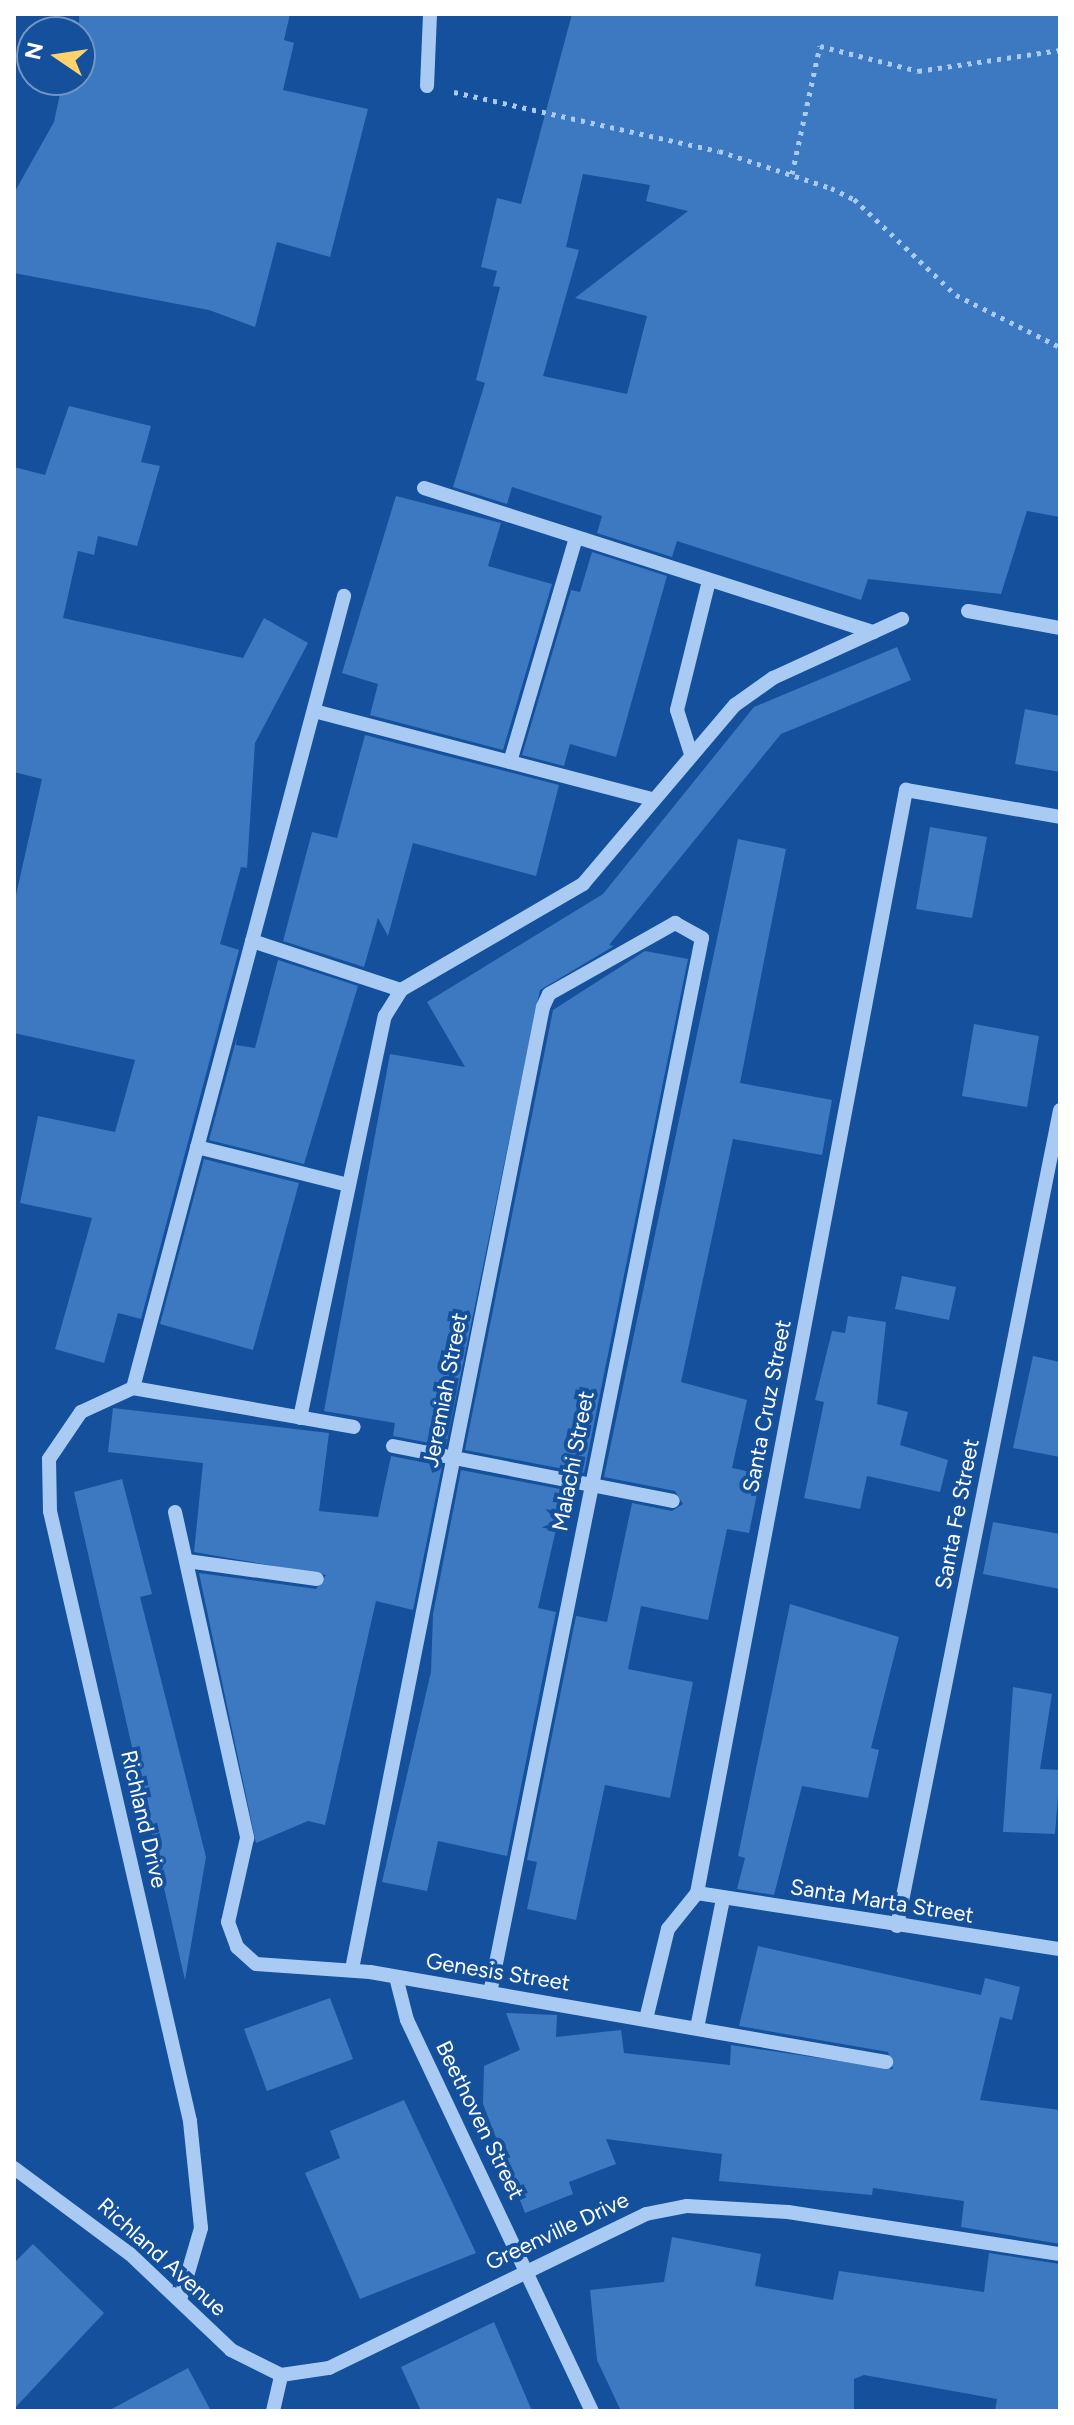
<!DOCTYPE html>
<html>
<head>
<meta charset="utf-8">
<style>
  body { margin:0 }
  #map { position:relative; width:1074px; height:2425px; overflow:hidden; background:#14509b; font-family:Figtree,sans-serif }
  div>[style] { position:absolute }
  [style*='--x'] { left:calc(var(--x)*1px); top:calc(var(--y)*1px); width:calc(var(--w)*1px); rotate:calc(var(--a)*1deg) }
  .building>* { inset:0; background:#3d79c1 }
  .path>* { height:5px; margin-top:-2.5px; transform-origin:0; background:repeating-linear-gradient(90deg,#a9cbf3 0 4px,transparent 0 10px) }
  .minor>* { height:14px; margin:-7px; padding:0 7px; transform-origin:7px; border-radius:7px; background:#a9cbf3 }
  span { translate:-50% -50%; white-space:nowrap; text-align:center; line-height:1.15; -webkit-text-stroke:8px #14509b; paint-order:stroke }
  .street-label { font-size:22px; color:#fff }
  .frame { position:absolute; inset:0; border:16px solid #fff; pointer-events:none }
  .north { position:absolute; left:16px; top:16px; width:80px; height:80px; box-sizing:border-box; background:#14509b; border:2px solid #7296c3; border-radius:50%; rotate:283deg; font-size:22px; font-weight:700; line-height:32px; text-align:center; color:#fff }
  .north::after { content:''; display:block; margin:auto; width:28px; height:36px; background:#ffd36b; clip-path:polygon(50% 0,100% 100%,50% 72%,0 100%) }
</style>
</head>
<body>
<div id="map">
  <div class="building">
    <i style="clip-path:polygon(79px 14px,290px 14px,284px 40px,294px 43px,283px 90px,368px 109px,330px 257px,277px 242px,255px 327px,209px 310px,14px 273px,14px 193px,54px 122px,63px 80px,80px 80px)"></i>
    <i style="clip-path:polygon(evenodd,572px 14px,1060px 14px,1060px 517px,1027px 511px,1001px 594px,868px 579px,861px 600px,677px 541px,672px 557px,597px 533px,602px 516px,512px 487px,507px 504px,453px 487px,485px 383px,476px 380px,500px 287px,493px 286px,497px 271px,481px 267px,497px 198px,521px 204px,572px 14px,583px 174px,650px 185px,646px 201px,688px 211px,575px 298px,647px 316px,627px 394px,543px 376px,579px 250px,566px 247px,583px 174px)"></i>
    <i style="clip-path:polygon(69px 406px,151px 426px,141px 462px,160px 466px,137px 546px,98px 536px,94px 555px,78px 551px,63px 618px,243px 658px,264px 618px,308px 643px,255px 743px,247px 868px,241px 867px,220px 944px,239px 950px,141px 1319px,118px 1313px,104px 1363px,55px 1349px,92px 1218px,20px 1203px,38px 1116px,115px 1132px,135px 1060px,14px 1033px,14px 904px,42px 779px,14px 772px,14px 467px,45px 475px)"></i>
    <i style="clip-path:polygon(396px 496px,501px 523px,488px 566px,552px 584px,503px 750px,370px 715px,378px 684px,342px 673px)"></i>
    <i style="clip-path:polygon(592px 552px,667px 576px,616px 757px,570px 744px,564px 766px,522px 755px,571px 590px,580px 592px)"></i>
    <i style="clip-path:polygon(897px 647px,911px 680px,781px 734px,609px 945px,614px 946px,540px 990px,446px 1446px,393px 1436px,395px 1423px,324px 1411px,390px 1054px,465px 1067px,427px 1002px,603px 894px,754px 707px)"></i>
    <i style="clip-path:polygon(1025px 709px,1060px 716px,1060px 772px,1015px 764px)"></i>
    <i style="clip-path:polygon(365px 735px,559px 785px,536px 876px,413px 843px,388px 936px,378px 918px,364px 967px,283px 941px,312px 832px,337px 838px)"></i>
    <i style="clip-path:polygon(930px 827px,987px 837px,972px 918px,916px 909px)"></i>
    <i style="clip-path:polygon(738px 839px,786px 849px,740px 1083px,832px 1100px,822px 1155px,733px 1139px,681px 1382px,747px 1400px,732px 1468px,761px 1474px,749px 1533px,727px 1529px,708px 1620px,641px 1606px,628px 1669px,693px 1682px,670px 1798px,605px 1785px,576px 1920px,527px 1909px,537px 1862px,527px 1860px,576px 1616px,607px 1622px,632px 1503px,672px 1511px,683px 1504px,675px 1491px,604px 1477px)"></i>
    <i style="clip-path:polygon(645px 951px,688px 959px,584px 1473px,465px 1450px,553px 1010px)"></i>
    <i style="clip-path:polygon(278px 960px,358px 986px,304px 1164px,209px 1140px,237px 1037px,236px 1045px,255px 1048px)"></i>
    <i style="clip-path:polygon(974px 1024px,1039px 1036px,1027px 1107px,962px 1096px)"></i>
    <i style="clip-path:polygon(204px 1159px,299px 1183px,253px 1350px,160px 1324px)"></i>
    <i style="clip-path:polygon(902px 1276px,956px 1287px,949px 1320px,895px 1309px)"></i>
    <i style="clip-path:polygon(848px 1316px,886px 1322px,877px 1404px,908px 1412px,900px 1445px,948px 1460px,940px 1492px,867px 1476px,860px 1509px,804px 1498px,824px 1402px,815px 1400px,832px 1331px,845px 1333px)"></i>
    <i style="clip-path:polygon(1033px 1356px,1060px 1362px,1060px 1457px,1013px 1448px)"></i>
    <i style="clip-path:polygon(113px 1408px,329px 1433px,319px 1511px,378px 1517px,391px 1456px,442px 1466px,413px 1610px,376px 1601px,325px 1825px,308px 1821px,256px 1843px,199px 1573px,316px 1589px,326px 1575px,194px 1552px,203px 1463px,108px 1452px)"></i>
    <i style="clip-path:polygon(461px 1470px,565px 1490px,538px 1608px,556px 1612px,507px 1856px,438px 1841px,427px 1891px,382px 1882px,431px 1672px,433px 1614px)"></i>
    <i style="clip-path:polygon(122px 1479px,152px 1594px,140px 1597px,206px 1857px,185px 1980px,74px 1492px)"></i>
    <i style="clip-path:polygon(993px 1522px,1060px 1534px,1060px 1589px,983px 1574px)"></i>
    <i style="clip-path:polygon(790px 1604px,899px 1637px,871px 1748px,879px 1750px,868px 1798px,802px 1786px,774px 1895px,737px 1889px,745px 1858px,738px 1856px)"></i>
    <i style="clip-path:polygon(1013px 1687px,1052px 1694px,1040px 1769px,1060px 1770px,1055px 1834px,1003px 1832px)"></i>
    <i style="clip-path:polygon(758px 1946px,981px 1995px,985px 1978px,1020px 1987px,1012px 2020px,1000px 2017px,980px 2100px,1060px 2110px,1060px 2244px,961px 2227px,964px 2201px,873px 2188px,872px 2195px,719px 2181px,722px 2154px,606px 2139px,616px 2164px,569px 2182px,573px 2194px,525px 2213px,483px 2104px,484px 2066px,520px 2050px,506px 2013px,557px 2015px,556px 2037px,621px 2030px,624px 2053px,730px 2065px,731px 2045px,893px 2069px,888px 2052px,739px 2026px)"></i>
    <i style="clip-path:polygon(330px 1998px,353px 2059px,267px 2091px,244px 2029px)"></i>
    <i style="clip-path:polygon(404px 2100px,476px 2253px,360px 2299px,305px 2173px,340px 2158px,330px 2131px)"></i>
    <i style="clip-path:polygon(672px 2237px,761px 2254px,755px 2286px,833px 2300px,839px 2271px,984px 2292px,989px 2253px,1060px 2264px,1060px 2411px,995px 2411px,997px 2399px,864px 2375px,854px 2379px,854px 2411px,621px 2411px,597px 2360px,590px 2290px,664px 2282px)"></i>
    <i style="clip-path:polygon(33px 2244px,104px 2313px,14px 2409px,14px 2263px)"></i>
    <i style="clip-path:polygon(494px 2322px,532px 2411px,421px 2411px,401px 2367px)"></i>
    <i style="clip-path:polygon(188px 2368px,211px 2411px,108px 2411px)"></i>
  </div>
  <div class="path">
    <i style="--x:454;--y:92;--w:271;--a:12.6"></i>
    <i style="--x:719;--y:151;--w:118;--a:18.3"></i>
    <i style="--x:831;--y:188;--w:25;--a:26"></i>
    <i style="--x:854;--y:199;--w:140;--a:43.3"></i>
    <i style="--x:956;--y:295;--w:116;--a:26.6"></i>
    <i style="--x:792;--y:174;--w:131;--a:-77.7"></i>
    <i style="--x:820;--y:46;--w:101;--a:14.3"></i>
    <i style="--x:918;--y:71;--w:144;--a:-8.4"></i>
  </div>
  <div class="minor">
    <i style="--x:427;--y:86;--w:72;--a:-87.6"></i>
    <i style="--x:424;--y:488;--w:472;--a:17.8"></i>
    <i style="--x:968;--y:611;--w:94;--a:10.5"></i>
    <i style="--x:314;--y:711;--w:348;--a:14.6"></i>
    <i style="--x:691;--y:754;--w:46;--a:-107.7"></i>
    <i style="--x:677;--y:710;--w:133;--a:-76.1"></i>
    <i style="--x:510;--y:762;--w:234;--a:-73.6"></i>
    <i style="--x:252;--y:941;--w:157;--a:18.2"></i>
    <i style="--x:197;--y:1147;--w:156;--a:14.1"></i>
    <i style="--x:133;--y:1388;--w:820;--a:-75.08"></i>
    <i style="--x:300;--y:1418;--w:411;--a:-78.1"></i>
    <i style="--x:385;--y:1016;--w:31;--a:-58"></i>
    <i style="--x:401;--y:990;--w:211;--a:-30.2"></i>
    <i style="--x:583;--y:884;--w:235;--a:-49.7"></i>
    <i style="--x:735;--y:705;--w:47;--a:-35.4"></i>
    <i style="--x:773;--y:678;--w:142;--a:-24.6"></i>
    <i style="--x:393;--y:1446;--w:285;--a:11.1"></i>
    <i style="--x:175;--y:1512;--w:334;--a:77.5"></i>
    <i style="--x:247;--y:1838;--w:86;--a:102.7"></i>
    <i style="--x:228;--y:1922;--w:27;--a:70"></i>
    <i style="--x:237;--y:1947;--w:25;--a:42"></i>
    <i style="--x:256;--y:1964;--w:114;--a:4"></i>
    <i style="--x:370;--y:1972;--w:524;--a:9.89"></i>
    <i style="--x:187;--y:1561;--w:131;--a:7.9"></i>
    <i style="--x:697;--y:1893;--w:367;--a:8.8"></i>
    <i style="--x:897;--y:1926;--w:832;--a:-78.7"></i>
    <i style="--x:352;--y:1969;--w:981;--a:-78.77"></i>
    <i style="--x:543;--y:1007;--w:14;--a:-65"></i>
    <i style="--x:549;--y:994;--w:145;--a:-29.4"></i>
    <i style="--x:675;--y:923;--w:31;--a:29"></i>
    <i style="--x:702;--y:938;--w:1076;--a:101.36"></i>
    <i style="--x:396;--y:1977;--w:44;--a:75.7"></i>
    <i style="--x:407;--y:2020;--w:433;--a:64.7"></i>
    <i style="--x:646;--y:2019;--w:93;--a:-76.3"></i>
    <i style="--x:668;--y:1929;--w:46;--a:-51.1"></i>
    <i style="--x:697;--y:1893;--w:1123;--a:-79.27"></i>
    <i style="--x:906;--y:790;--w:156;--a:9.9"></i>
    <i style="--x:697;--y:2028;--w:132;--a:-78.6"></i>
    <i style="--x:14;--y:2168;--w:144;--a:36.6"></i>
    <i style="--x:130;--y:2254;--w:139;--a:43.5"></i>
    <i style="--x:231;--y:2350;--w:56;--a:26.6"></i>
    <i style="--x:281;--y:2375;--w:49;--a:-8.3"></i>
    <i style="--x:329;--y:2368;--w:352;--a:-25.9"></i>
    <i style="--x:646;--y:2214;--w:42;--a:-11"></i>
    <i style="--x:687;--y:2206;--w:101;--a:3.4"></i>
    <i style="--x:788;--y:2212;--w:275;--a:8.8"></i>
    <i style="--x:180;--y:2300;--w:75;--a:-73.7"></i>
    <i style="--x:201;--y:2228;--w:108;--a:-95.9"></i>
    <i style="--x:190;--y:2121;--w:626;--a:-102.93"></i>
    <i style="--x:50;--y:1511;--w:52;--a:-91.1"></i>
    <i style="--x:49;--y:1459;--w:57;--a:-55.8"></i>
    <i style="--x:81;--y:1412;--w:57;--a:-24.8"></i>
    <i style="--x:133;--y:1388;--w:224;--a:10"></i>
    <i style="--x:273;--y:2411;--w:37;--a:-77"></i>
  </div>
  <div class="street-label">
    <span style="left:445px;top:1390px;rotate:-79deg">Jeremiah Street</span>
    <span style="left:767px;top:1406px;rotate:-79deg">Santa Cruz Street</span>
    <span style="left:573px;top:1461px;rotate:-79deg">Malachi Street</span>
    <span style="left:957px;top:1514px;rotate:-79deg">Santa Fe Street</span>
    <span style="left:144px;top:1819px;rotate:77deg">Richland Drive</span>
    <span style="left:882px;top:1901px;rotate:9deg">Santa Marta Street</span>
    <span style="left:498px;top:1972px;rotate:9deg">Genesis Street</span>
    <span style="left:480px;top:2120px;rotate:64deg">Beethoven Street</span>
    <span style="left:557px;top:2231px;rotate:-25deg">Greenville Drive</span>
    <span style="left:162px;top:2257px;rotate:42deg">Richland Avenue</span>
  </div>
  <div class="frame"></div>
  <div class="north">N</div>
</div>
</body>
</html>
